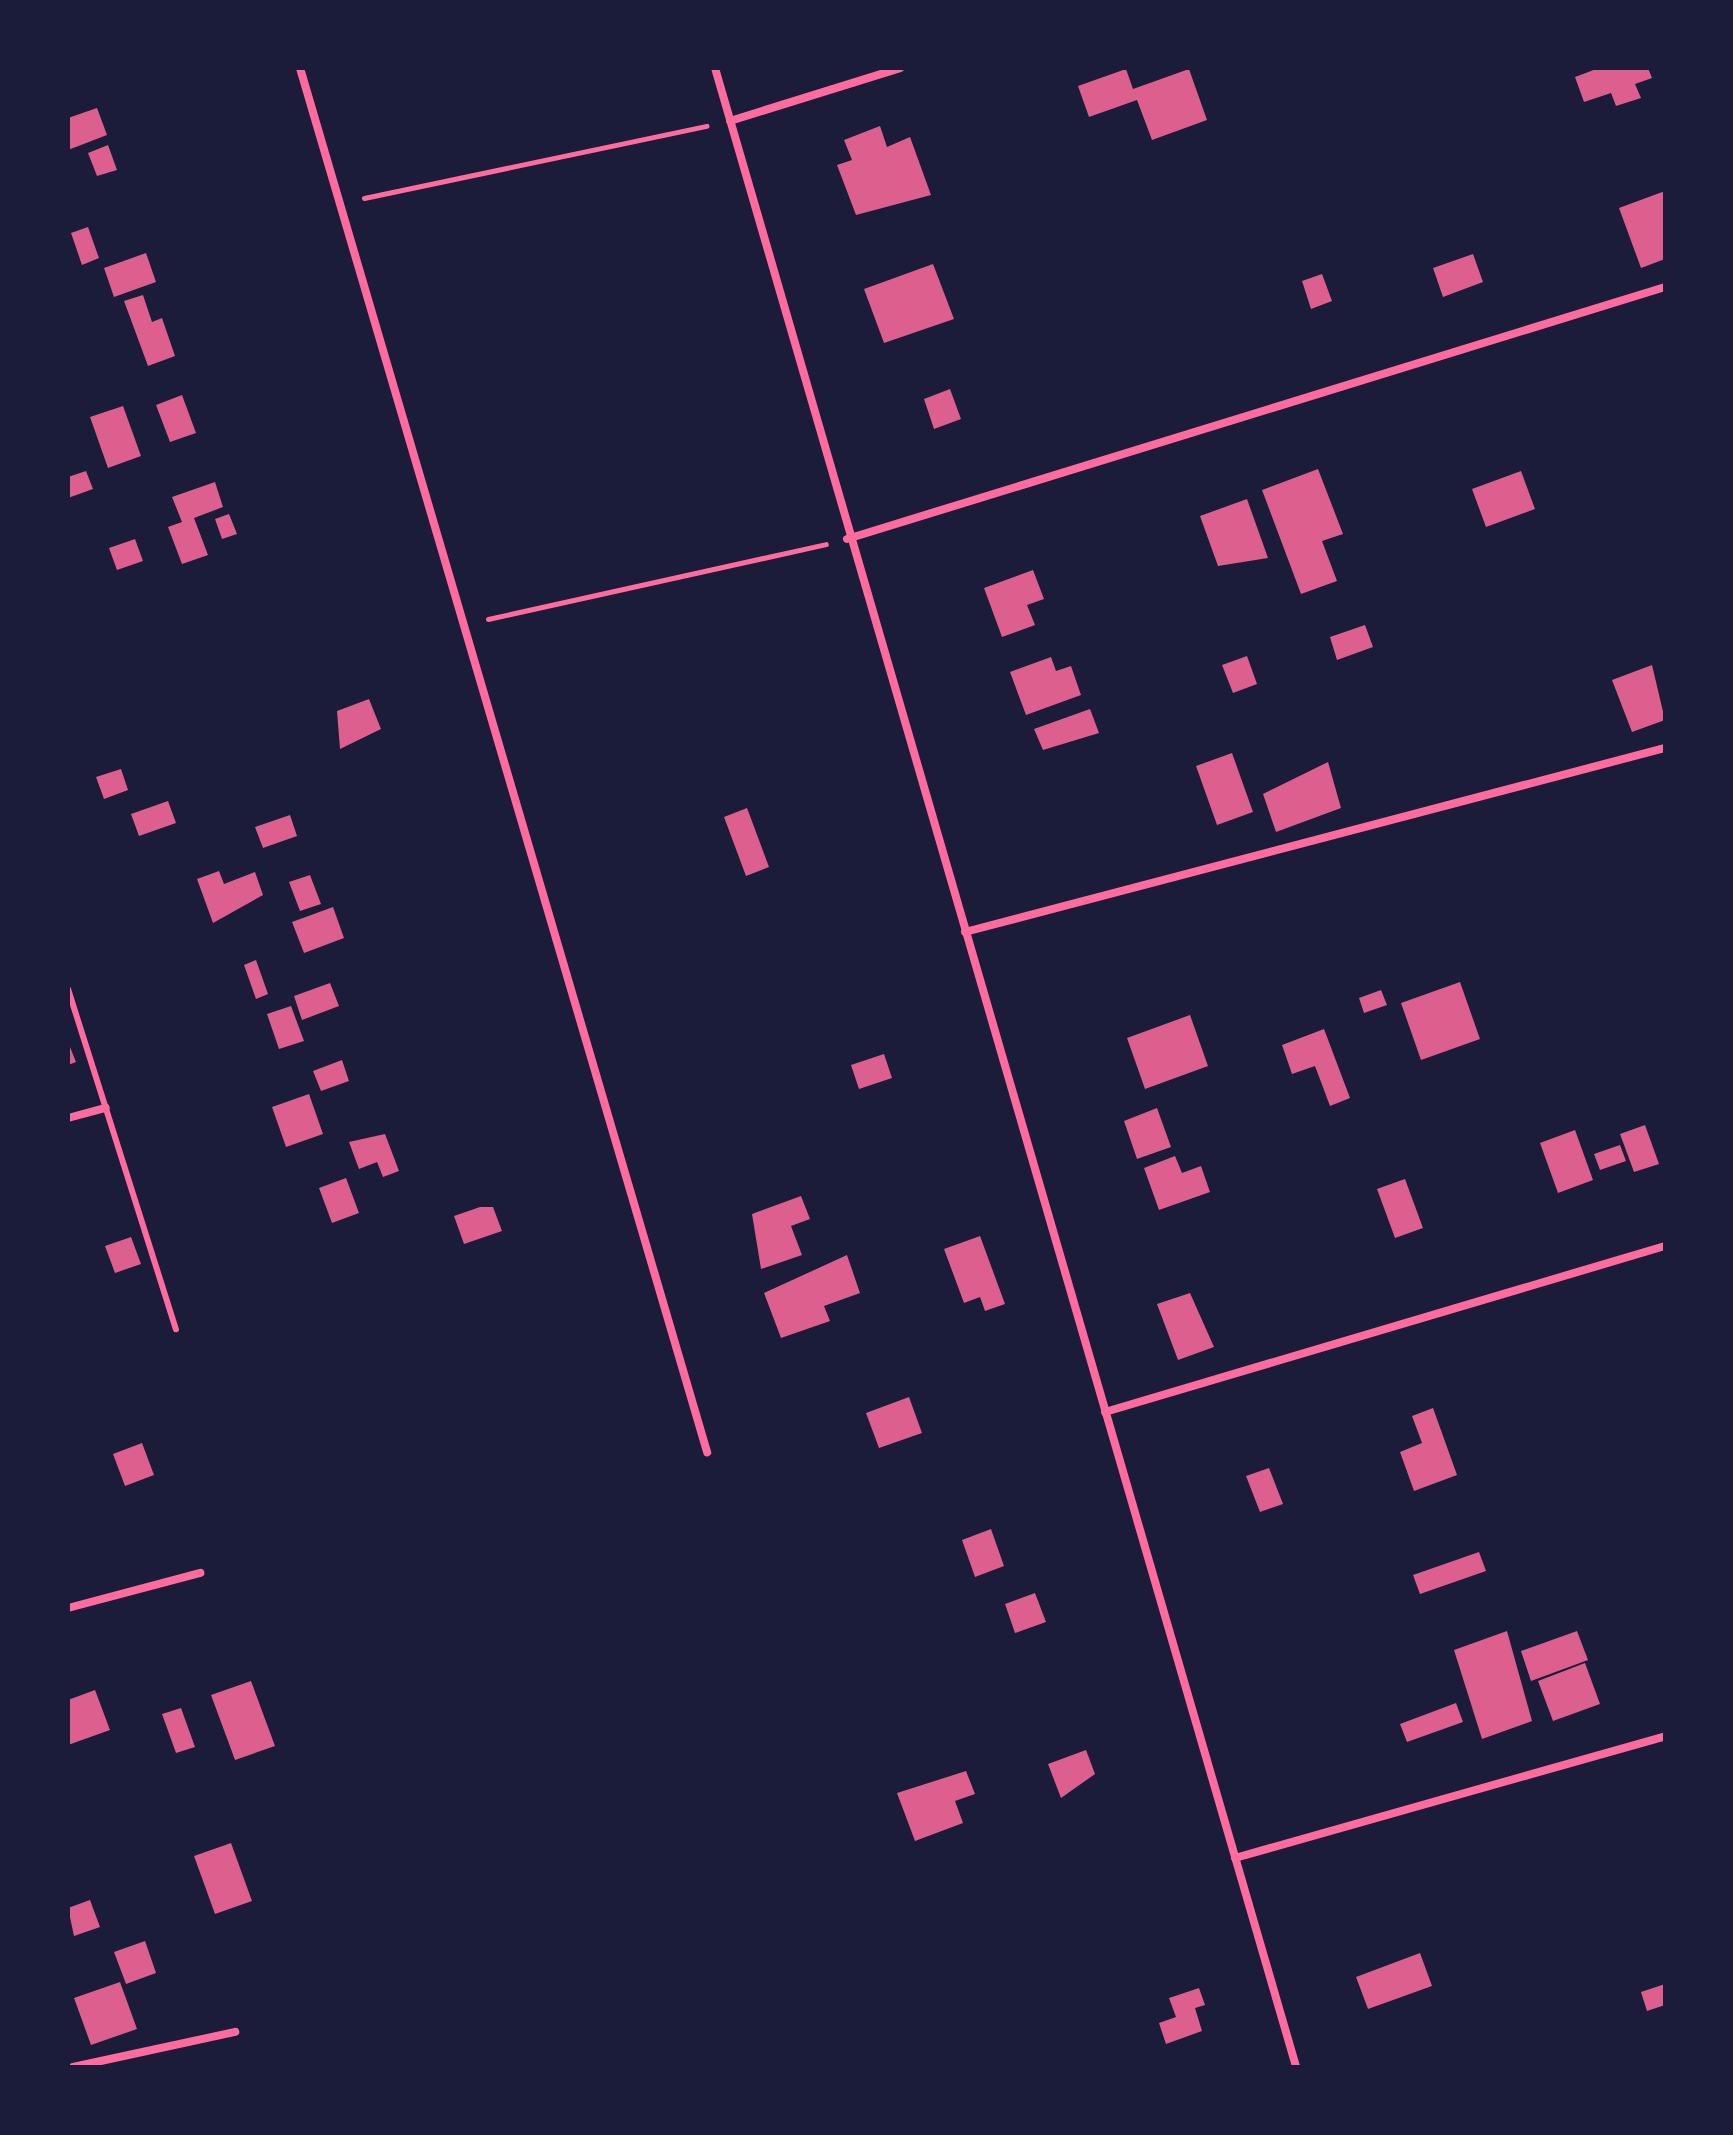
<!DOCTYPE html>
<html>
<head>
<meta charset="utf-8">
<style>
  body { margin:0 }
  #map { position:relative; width:1733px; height:2135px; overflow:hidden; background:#1b1b3a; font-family:"Exo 2",sans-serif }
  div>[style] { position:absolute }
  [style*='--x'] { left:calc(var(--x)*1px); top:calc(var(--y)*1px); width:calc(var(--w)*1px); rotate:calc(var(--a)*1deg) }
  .building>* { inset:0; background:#dd5f8e }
  .path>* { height:5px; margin:-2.5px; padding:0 2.5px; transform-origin:2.5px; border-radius:2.5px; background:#ff6b9d }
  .service>* { height:6px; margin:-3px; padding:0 3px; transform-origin:3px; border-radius:3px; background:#ff6b9d }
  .minor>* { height:8px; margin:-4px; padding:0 4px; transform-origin:4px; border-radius:4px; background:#ff6b9d }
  span { translate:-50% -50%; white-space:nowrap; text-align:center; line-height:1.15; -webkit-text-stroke:8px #1b1b3a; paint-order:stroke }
  .frame { position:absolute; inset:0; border:70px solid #1b1b3a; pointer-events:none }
</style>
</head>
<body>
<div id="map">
  <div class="building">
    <i style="clip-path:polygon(1599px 68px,1648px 68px,1652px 78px,1635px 84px,1641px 98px,1616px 106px,1611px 93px,1584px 102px,1575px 77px)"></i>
    <i style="clip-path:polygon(1126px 69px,1133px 89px,1189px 69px,1207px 120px,1152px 140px,1137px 100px,1089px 117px,1078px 86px)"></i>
    <i style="clip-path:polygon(97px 108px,107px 135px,68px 150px,68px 118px)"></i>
    <i style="clip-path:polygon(880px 126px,887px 147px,910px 137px,931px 195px,856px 215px,837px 165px,852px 160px,844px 140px)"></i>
    <i style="clip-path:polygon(108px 145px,117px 170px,97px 176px,88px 153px)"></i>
    <i style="clip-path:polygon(1665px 191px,1665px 259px,1641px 268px,1619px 208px)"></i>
    <i style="clip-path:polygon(88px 227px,99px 258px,82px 265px,71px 233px)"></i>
    <i style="clip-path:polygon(146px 253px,156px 282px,114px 297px,104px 268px)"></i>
    <i style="clip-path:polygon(1473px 254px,1483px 282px,1443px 297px,1433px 268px)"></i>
    <i style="clip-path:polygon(933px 264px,954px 319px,884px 343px,864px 289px)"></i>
    <i style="clip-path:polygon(1322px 274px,1332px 301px,1311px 309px,1302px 281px)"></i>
    <i style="clip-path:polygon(143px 295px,152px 322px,162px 318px,175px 356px,148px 366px,124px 301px)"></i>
    <i style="clip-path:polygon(950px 389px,961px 419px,934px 429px,924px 399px)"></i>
    <i style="clip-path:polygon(182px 395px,196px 433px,170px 442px,156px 405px)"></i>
    <i style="clip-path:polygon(123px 406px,141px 456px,108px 468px,90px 417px)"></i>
    <i style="clip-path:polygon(1318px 469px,1343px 534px,1322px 541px,1337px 581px,1301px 594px,1262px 490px)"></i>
    <i style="clip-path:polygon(86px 471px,93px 489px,68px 498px,68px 477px)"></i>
    <i style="clip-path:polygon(1521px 471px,1535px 509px,1486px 527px,1472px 489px)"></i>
    <i style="clip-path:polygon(215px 482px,223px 507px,194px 518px,208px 555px,182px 564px,168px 527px,182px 522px,172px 497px)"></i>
    <i style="clip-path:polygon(1247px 499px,1268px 558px,1218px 566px,1200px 516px)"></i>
    <i style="clip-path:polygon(229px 514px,237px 534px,222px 539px,215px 519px)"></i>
    <i style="clip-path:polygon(135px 539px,143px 561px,117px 570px,109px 548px)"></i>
    <i style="clip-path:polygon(1033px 570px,1044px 599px,1027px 605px,1035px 625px,1002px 637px,984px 588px)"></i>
    <i style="clip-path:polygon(1365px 625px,1373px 647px,1337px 660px,1330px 637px)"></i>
    <i style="clip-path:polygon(1247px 656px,1257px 684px,1233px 693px,1222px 665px)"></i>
    <i style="clip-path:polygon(1051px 657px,1056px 671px,1071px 666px,1081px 695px,1026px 715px,1010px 672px)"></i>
    <i style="clip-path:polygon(1652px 665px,1665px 720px,1632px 732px,1612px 680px)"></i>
    <i style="clip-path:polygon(369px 699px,381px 729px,340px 749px,337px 711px)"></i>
    <i style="clip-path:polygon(1090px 709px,1099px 733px,1043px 750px,1034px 729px)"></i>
    <i style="clip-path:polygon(1232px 753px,1253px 812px,1217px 825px,1196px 766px)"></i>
    <i style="clip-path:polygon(1328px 762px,1341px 808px,1276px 832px,1263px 794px)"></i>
    <i style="clip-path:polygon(121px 769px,128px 790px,104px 799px,96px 777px)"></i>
    <i style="clip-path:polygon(168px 801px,176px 823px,139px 836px,131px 814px)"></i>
    <i style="clip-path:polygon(747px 808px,769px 867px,746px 876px,724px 817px)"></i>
    <i style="clip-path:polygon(290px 815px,297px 836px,263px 848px,255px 827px)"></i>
    <i style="clip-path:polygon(219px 871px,224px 884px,255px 872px,263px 895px,213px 923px,197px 879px)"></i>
    <i style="clip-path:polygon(310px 875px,321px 904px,300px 911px,289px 882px)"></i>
    <i style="clip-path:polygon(333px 907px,344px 938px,304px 953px,292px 922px)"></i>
    <i style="clip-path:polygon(256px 960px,268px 994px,256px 999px,244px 965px)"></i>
    <i style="clip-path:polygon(1460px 982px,1480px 1039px,1421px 1060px,1401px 1003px)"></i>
    <i style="clip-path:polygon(330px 983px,339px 1006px,302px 1020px,294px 996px)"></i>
    <i style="clip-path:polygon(1381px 990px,1387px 1005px,1364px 1013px,1359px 998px)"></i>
    <i style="clip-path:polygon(291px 1006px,304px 1041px,279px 1049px,267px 1014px)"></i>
    <i style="clip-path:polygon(1190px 1015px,1208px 1066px,1145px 1089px,1127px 1038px)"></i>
    <i style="clip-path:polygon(1324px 1029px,1350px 1098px,1330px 1106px,1315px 1066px,1292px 1074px,1282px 1045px)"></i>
    <i style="clip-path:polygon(68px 1042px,76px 1062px,68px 1065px)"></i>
    <i style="clip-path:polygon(884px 1054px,892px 1078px,859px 1089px,851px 1065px)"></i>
    <i style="clip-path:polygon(342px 1060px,349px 1081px,321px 1091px,313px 1071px)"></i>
    <i style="clip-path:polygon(309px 1094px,323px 1134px,286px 1147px,272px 1107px)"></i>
    <i style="clip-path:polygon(1157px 1108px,1171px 1147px,1137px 1159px,1124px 1121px)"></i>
    <i style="clip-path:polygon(1645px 1125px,1659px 1164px,1634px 1172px,1620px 1134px)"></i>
    <i style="clip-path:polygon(1575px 1130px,1593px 1180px,1558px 1193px,1540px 1143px)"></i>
    <i style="clip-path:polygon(385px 1134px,399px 1171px,383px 1177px,377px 1162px,359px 1169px,349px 1142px)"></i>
    <i style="clip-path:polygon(1620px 1145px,1626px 1161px,1600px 1170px,1594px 1154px)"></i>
    <i style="clip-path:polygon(1175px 1156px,1182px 1173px,1201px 1166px,1210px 1192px,1159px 1210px,1144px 1168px)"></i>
    <i style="clip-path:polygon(346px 1178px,359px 1213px,332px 1223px,319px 1188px)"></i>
    <i style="clip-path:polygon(1405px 1179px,1423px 1228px,1395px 1238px,1377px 1189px)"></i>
    <i style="clip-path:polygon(801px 1196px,810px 1219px,791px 1226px,802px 1255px,761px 1269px,752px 1214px)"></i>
    <i style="clip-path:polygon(480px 1207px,493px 1207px,502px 1231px,464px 1244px,454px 1216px)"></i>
    <i style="clip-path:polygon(980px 1236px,1005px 1304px,985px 1311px,980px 1297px,964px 1303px,944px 1249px)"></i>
    <i style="clip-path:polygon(131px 1237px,141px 1264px,115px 1273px,105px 1246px)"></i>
    <i style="clip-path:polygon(847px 1255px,860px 1293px,824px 1306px,830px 1321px,781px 1338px,764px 1293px)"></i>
    <i style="clip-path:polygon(1190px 1293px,1214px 1347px,1178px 1360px,1157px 1304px)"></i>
    <i style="clip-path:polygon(909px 1397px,922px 1433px,879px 1448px,866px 1413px)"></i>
    <i style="clip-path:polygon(1433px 1408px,1457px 1475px,1414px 1491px,1400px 1452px,1422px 1443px,1412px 1416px)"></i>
    <i style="clip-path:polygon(142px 1443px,154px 1475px,125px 1486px,113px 1454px)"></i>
    <i style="clip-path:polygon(1269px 1468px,1283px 1504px,1260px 1512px,1246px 1476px)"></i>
    <i style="clip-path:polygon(991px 1529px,1004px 1566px,975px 1577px,962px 1540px)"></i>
    <i style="clip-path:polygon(1479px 1552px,1486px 1571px,1420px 1594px,1413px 1575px)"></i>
    <i style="clip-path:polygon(1035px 1593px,1046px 1622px,1015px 1633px,1005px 1604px)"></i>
    <i style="clip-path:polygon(1507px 1631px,1532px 1721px,1482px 1739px,1454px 1650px)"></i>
    <i style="clip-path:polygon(1577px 1631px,1588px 1660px,1531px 1681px,1521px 1651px)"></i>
    <i style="clip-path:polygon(1585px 1663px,1600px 1704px,1553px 1721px,1538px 1681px)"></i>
    <i style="clip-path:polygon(251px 1681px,275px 1746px,235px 1760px,211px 1695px)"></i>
    <i style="clip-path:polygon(95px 1690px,110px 1730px,68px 1745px,68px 1700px)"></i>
    <i style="clip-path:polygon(1456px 1703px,1463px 1722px,1407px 1742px,1400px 1724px)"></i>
    <i style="clip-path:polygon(181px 1708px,195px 1747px,176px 1753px,162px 1714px)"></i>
    <i style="clip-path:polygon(1086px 1750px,1095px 1774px,1061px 1798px,1048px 1764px)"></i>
    <i style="clip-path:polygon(966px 1771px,975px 1794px,955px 1801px,963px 1823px,915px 1841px,897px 1793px)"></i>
    <i style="clip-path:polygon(231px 1843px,252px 1901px,215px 1914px,194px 1856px)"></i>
    <i style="clip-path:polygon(90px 1900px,100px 1927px,74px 1936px,68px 1908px)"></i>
    <i style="clip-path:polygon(145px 1941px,156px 1973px,126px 1984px,114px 1952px)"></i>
    <i style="clip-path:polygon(1420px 1953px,1432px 1986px,1368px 2009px,1356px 1977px)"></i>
    <i style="clip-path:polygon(120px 1982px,137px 2029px,91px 2045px,74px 1998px)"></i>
    <i style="clip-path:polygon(1665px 1984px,1665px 2005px,1647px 2011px,1641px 1992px)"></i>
    <i style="clip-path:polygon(1199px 1988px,1205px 2005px,1195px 2008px,1202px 2031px,1166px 2044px,1159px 2023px,1176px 2017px,1169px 1998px)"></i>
  </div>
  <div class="path">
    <i style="--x:364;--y:198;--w:350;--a:-11.9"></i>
    <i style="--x:488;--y:619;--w:346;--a:-12.5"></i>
  </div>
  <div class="service">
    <i style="--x:68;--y:989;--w:357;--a:72.4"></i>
  </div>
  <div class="minor">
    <i style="--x:300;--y:68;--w:1443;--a:73.61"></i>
    <i style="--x:715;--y:68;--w:2082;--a:73.79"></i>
    <i style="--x:730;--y:121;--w:178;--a:-17.3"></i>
    <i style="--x:847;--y:539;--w:856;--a:-17.12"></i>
    <i style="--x:965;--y:932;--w:724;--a:-14.73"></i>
    <i style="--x:68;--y:1118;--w:39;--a:-15"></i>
    <i style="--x:1105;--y:1412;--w:584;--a:-16.51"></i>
    <i style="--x:68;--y:1608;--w:137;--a:-14.9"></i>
    <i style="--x:1235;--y:1858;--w:447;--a:-15.8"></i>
    <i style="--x:73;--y:2067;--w:166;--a:-12.2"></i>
  </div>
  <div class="frame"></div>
</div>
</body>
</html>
